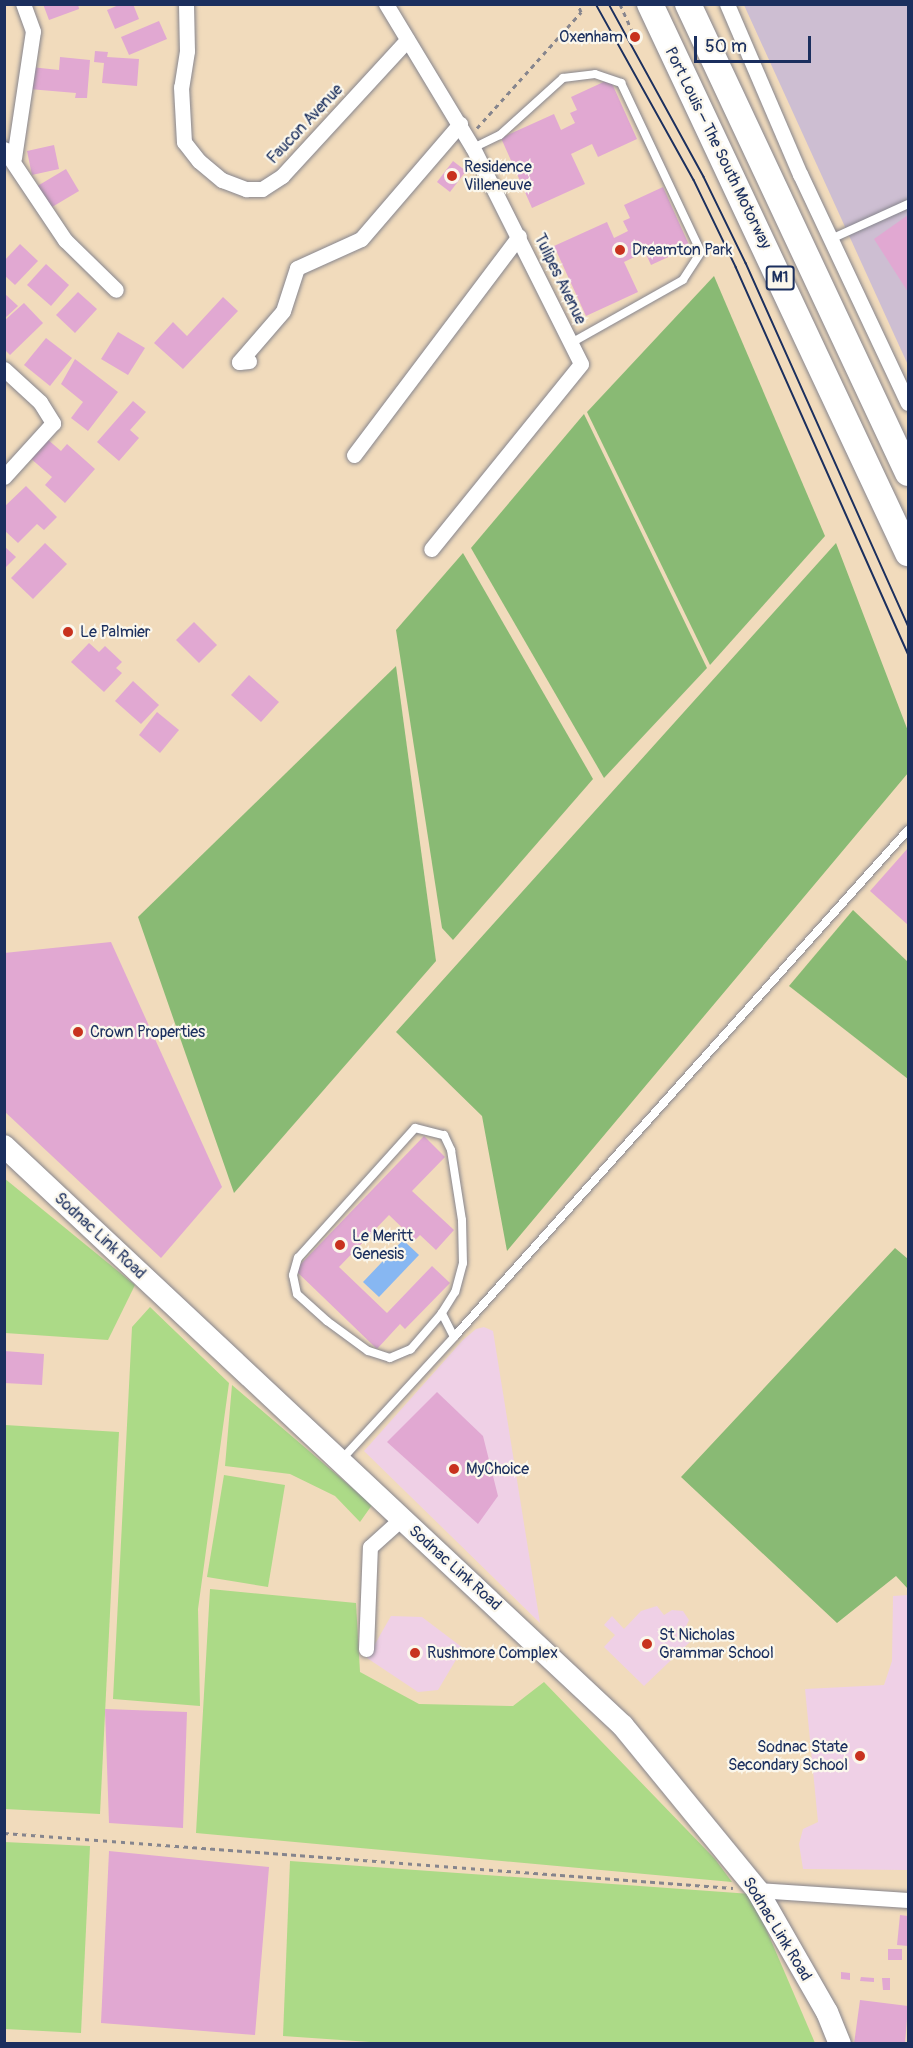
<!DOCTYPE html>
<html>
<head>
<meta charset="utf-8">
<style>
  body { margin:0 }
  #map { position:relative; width:913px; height:2048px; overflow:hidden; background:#f1dbbc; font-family:Pangolin,sans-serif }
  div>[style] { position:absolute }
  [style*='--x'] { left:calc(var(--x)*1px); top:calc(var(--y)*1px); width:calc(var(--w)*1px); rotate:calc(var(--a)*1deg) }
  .built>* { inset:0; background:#efd0e6 }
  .industrial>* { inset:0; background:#cdbed2 }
  .green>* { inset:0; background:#acda87 }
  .forest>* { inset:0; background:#89ba74 }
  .water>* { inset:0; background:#87b7f2 }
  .building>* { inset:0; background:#e1a8d2 }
  .path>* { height:3px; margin-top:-1.5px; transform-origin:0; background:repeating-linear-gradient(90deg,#86858d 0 4.5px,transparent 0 9px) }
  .roads { filter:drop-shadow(0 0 2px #86858d) drop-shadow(0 0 2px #86858d) }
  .service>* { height:8px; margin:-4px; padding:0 4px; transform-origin:4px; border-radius:4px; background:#fff }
  .minor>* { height:15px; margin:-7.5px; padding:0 7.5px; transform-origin:7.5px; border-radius:7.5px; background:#fff }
  .secondary>* { height:22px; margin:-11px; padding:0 11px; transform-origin:11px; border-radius:11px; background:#fff }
  .trunk>* { height:26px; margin:-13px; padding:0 13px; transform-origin:13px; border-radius:13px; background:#fff }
  .tram>* { height:1.5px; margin:-0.75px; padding:0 0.75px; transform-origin:0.75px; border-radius:0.75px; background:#1b2f5e }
  .dots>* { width:16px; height:16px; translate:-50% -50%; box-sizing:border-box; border:3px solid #fbf7ec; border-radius:50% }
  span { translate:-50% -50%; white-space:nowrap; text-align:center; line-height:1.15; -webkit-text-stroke:4.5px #fbf7ec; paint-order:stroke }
  .shield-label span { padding:2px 4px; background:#fbf7ec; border:2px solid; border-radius:4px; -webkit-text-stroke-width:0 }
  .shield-label { font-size:15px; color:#1b2f5e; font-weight:700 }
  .poi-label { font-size:16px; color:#1b2f5e }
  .right { translate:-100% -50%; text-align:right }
  .left { translate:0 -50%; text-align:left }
  .street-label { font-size:16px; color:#1b2f5e }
  .frame { position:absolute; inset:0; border:6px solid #1b2f5e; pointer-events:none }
  .scale { position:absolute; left:694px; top:36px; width:117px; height:27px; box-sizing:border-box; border:3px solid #1b2f5e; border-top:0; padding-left:8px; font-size:18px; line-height:21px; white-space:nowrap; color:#1b2f5e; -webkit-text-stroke:4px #fbf7ec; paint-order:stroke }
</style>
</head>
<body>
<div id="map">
  <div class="built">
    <i style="clip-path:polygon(484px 1327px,493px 1331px,540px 1623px,364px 1451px,463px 1340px,476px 1329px)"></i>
    <i style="clip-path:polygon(908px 1595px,908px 1870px,803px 1869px,799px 1844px,803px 1829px,818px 1822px,805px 1689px,884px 1685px,892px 1661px,893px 1596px)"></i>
    <i style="clip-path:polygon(657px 1606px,664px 1615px,672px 1610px,683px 1611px,689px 1620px,683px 1633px,691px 1641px,644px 1686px,604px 1647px,615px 1635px,604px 1625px,612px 1616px,624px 1629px,641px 1611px)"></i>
    <i style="clip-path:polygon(391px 1616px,422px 1617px,463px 1648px,438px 1690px,418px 1692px,367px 1658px)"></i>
  </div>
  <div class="industrial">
    <i style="clip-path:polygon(744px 5px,908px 5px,908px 365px)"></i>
  </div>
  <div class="green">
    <i style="clip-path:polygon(4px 1178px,135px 1285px,108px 1340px,5px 1333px)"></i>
    <i style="clip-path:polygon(150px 1307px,229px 1383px,198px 1609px,200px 1706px,113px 1699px,132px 1327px)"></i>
    <i style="clip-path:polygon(232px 1385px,372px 1505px,360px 1522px,335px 1496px,290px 1474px,225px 1466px)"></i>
    <i style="clip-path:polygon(5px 1425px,119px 1432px,100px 1814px,5px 1809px)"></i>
    <i style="clip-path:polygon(224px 1475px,285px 1485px,268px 1587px,207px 1577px)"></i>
    <i style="clip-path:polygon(210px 1589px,356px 1603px,360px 1672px,419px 1704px,513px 1706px,544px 1682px,715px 1859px,732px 1882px,196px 1833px)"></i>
    <i style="clip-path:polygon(4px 1842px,90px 1846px,81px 2033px,5px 2029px)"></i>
    <i style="clip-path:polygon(290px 1861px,751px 1894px,815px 2043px,399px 2044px,283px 2036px)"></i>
  </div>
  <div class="forest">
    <i style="clip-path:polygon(714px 276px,825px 536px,710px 665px,587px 412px)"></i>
    <i style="clip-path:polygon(584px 414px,707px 668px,604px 778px,471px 548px)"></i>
    <i style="clip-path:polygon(836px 543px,908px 731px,908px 773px,507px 1251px,482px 1116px,396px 1032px)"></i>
    <i style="clip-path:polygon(463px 553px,593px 779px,453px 940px,442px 928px,396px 630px)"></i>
    <i style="clip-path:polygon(396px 666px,436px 961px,234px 1193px,138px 917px)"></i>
    <i style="clip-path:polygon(853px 910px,908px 962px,908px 1079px,789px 986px)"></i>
    <i style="clip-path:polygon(895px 1248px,908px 1259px,908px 1589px,896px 1576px,837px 1623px,681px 1477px)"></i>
  </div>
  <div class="water">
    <i style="clip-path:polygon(403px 1240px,419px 1255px,379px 1297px,363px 1282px)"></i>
  </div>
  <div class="building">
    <i style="clip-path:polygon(43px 4px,78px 4px,79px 9px,49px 20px)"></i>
    <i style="clip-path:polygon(121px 4px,133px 4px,139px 19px,115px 29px,107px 10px)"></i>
    <i style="clip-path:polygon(159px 21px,167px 39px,129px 55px,121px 37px)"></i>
    <i style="clip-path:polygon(95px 51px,108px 52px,107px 57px,139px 59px,137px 86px,102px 83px,104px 63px,94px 62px)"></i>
    <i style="clip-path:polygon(60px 57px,90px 60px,87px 98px,75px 98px,76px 93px,29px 89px,31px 67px,59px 70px)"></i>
    <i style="clip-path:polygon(610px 79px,637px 139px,598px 157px,592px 144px,571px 154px,585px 184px,532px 208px,501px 138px,554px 114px,561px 130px,575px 123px,570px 113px,577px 110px,571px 97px)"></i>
    <i style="clip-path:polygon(54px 145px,59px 169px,32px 175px,27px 151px)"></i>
    <i style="clip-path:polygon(453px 161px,466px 171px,450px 192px,437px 182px)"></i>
    <i style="clip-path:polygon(66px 169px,79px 191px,47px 210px,34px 188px)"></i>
    <i style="clip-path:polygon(663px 187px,690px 247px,651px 265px,645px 252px,624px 262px,638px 292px,586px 316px,554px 246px,607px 222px,614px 238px,628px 231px,623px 221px,630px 218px,624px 205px)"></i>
    <i style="clip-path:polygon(908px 215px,908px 292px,874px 239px)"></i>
    <i style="clip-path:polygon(20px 244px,38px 261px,15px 285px,4px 275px,4px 261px)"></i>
    <i style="clip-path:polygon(46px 264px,69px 285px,51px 306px,27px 285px)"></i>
    <i style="clip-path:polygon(78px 292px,97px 309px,75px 333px,56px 315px)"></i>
    <i style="clip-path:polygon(4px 293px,18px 306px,4px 319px)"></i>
    <i style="clip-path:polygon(223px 297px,238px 311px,183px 369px,154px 343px,173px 322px,187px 336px)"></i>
    <i style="clip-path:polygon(24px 303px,43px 323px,10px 355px,4px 349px,4px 321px)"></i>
    <i style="clip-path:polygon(118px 332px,145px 348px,128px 375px,101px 359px)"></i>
    <i style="clip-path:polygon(46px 338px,72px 358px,50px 386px,24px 365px)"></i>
    <i style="clip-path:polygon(75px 359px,118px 392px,88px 431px,71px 418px,83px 402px,61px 384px)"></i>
    <i style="clip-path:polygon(133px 401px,146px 412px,130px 430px,139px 438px,119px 461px,97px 442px)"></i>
    <i style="clip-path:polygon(46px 438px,61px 451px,67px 444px,95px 469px,65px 503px,45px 485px,52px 477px,29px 457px)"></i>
    <i style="clip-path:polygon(26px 486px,57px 517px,44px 530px,37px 524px,18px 543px,4px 530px,4px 507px)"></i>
    <i style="clip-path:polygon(45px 543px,67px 564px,33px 599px,11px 578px)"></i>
    <i style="clip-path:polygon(4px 546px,16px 557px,4px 569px)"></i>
    <i style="clip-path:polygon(194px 622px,217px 645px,199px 663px,176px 640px)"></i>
    <i style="clip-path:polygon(89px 643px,99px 652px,105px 646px,122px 662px,116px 668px,122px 673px,104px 692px,71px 662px)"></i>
    <i style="clip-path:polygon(249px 675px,279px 702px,261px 722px,231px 695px)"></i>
    <i style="clip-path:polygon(133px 681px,159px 705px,141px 724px,115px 701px)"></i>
    <i style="clip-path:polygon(157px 712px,179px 730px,160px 753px,139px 735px)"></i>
    <i style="clip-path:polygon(908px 848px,908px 925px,870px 891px)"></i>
    <i style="clip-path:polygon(111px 942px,222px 1187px,161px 1258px,4px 1111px,4px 953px)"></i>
    <i style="clip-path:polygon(424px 1136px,445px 1157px,412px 1191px,454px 1230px,436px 1250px,420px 1235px,415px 1240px,389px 1215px,339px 1267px,387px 1313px,432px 1266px,450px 1283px,405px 1329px,400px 1324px,377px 1349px,295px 1270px)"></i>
    <i style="clip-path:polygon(4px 1351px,44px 1354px,42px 1385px,4px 1383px)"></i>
    <i style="clip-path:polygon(437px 1392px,483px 1436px,498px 1496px,478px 1524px,387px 1442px)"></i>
    <i style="clip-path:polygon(105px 1709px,187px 1712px,183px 1828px,109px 1823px)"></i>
    <i style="clip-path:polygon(109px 1851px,269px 1867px,255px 2035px,101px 2023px)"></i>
    <i style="clip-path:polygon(900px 1915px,908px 1916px,908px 1946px,897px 1945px)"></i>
    <i style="clip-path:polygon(888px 1949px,902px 1949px,902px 1960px,888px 1960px)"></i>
    <i style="clip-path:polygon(841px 1972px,850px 1973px,850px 1980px,841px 1979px)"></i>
    <i style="clip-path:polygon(861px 1977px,874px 1978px,874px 1982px,860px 1981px)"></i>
    <i style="clip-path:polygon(882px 1978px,890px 1978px,890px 1990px,883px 1990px)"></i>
    <i style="clip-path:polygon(860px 2000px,908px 2006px,905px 2044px,854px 2044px)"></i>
  </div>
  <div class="path">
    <i style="--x:620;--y:4;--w:36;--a:66"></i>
    <i style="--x:477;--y:128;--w:156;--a:-48.1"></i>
    <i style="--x:581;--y:12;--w:9;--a:-111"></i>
    <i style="--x:4;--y:1833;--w:731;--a:4.31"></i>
  </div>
  <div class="roads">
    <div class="service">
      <i style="--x:473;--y:148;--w:30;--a:-26"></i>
      <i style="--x:500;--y:135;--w:85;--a:-42.1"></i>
      <i style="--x:563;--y:78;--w:32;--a:-7"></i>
      <i style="--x:595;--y:74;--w:28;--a:19"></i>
      <i style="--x:621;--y:83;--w:187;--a:64.7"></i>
      <i style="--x:701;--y:252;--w:33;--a:123"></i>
      <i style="--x:683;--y:280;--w:129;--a:150.6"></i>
      <i style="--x:831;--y:239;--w:85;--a:-24.4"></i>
      <i style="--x:415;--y:1128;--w:30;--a:14"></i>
      <i style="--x:444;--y:1135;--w:17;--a:65"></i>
      <i style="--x:451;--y:1150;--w:71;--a:81.1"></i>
      <i style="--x:462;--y:1220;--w:43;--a:88.7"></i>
      <i style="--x:463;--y:1263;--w:30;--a:105"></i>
      <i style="--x:455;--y:1292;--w:25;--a:122"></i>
      <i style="--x:442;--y:1313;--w:48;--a:130.7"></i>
      <i style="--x:411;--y:1349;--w:23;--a:157"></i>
      <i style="--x:390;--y:1358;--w:23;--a:-162"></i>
      <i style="--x:368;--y:1351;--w:51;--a:-143.8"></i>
      <i style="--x:327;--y:1321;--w:40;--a:-138"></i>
      <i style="--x:297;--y:1294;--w:19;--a:-102"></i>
      <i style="--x:293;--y:1275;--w:18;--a:-74"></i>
      <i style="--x:298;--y:1258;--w:175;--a:-48"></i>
      <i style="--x:454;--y:1337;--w:681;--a:-48.16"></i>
      <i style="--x:342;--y:1459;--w:166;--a:-47.4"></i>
      <i style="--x:454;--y:1337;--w:27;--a:-117"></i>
    </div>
    <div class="minor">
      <i style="--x:186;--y:4;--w:47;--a:88.8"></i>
      <i style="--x:187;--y:51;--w:36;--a:99"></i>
      <i style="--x:181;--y:87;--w:55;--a:86.9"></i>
      <i style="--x:184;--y:142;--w:24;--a:52"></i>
      <i style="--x:199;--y:161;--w:30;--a:40"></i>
      <i style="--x:222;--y:180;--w:26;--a:21"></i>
      <i style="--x:246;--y:189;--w:16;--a:0"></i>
      <i style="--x:262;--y:189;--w:24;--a:-33"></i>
      <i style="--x:282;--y:176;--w:185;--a:-47.4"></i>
      <i style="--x:386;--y:4;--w:168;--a:58.9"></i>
      <i style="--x:473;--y:148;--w:241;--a:63.4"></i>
      <i style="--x:581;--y:364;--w:238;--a:129"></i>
      <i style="--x:727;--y:4;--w:185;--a:66.8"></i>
      <i style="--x:800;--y:174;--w:253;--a:64.8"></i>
      <i style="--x:4;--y:149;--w:110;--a:56.2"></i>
      <i style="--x:65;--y:240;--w:71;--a:44.4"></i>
      <i style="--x:14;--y:158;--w:128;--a:-81.5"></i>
      <i style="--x:33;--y:31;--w:29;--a:-110"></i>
      <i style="--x:249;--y:361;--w:10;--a:174"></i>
      <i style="--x:239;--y:362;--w:67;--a:-49.2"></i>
      <i style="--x:283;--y:311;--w:45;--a:-72"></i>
      <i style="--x:297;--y:268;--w:70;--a:-24.4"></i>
      <i style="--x:361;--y:239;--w:152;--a:-49.3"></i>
      <i style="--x:4;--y:369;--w:49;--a:42.5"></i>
      <i style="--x:40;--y:402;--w:25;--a:58"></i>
      <i style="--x:53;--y:423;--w:73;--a:132.2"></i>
      <i style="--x:354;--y:455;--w:274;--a:-53"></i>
      <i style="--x:366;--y:1649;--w:102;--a:-87.8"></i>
      <i style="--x:370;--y:1547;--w:42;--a:-42.1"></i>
      <i style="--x:757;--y:1890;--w:151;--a:3.8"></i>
    </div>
    <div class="secondary">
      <i style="--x:4;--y:1146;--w:848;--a:43.14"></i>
      <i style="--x:623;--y:1726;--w:212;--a:50.7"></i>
      <i style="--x:757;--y:1890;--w:141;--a:60.2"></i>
      <i style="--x:827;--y:2012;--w:35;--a:68"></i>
    </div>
    <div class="trunk">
      <i style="--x:650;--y:4;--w:607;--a:64.83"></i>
      <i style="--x:688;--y:4;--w:518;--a:64.87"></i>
    </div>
  </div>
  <div class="tram">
    <i style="--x:596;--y:4;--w:201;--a:60.9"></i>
    <i style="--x:694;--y:180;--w:97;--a:64.2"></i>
    <i style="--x:736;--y:267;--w:423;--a:66"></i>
    <i style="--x:609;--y:4;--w:197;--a:61.2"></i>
    <i style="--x:704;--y:177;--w:96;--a:64"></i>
    <i style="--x:746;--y:263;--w:397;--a:65.9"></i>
  </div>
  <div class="dots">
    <i style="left:635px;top:37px;background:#c8321e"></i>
    <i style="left:452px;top:176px;background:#c8321e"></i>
    <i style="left:620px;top:250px;background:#c8321e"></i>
    <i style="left:68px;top:632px;background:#c8321e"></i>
    <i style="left:78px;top:1032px;background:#c8321e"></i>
    <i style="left:340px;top:1245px;background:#c8321e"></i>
    <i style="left:454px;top:1469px;background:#c8321e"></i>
    <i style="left:647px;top:1644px;background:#c8321e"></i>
    <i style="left:415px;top:1653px;background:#c8321e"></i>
    <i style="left:860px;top:1756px;background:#c8321e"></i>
  </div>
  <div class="shield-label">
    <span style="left:780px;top:278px">M1</span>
  </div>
  <div class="poi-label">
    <span class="right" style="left:623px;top:37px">Oxenham</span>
    <span class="left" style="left:464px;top:176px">Residence<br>Villeneuve</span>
    <span class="left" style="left:632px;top:250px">Dreamton Park</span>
    <span class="left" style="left:80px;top:632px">Le Palmier</span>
    <span class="left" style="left:90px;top:1032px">Crown Properties</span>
    <span class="left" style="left:352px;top:1245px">Le Meritt<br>Genesis</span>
    <span class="left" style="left:466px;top:1469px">MyChoice</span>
    <span class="left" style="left:659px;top:1644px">St Nicholas<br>Grammar School</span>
    <span class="left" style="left:427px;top:1653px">Rushmore Complex</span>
    <span class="right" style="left:848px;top:1756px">Sodnac State<br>Secondary School</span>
  </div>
  <div class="street-label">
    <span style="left:305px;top:124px;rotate:-47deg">Faucon Avenue</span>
    <span style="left:718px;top:148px;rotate:64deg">Port Louis – The South Motorway</span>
    <span style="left:560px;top:279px;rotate:64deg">Tulipes Avenue</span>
    <span style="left:100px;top:1236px;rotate:43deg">Sodnac Link Road</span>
    <span style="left:455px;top:1568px;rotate:42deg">Sodnac Link Road</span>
    <span style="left:777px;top:1929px;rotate:59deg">Sodnac Link Road</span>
  </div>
  <div class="frame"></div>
  <div class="scale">50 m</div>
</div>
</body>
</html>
